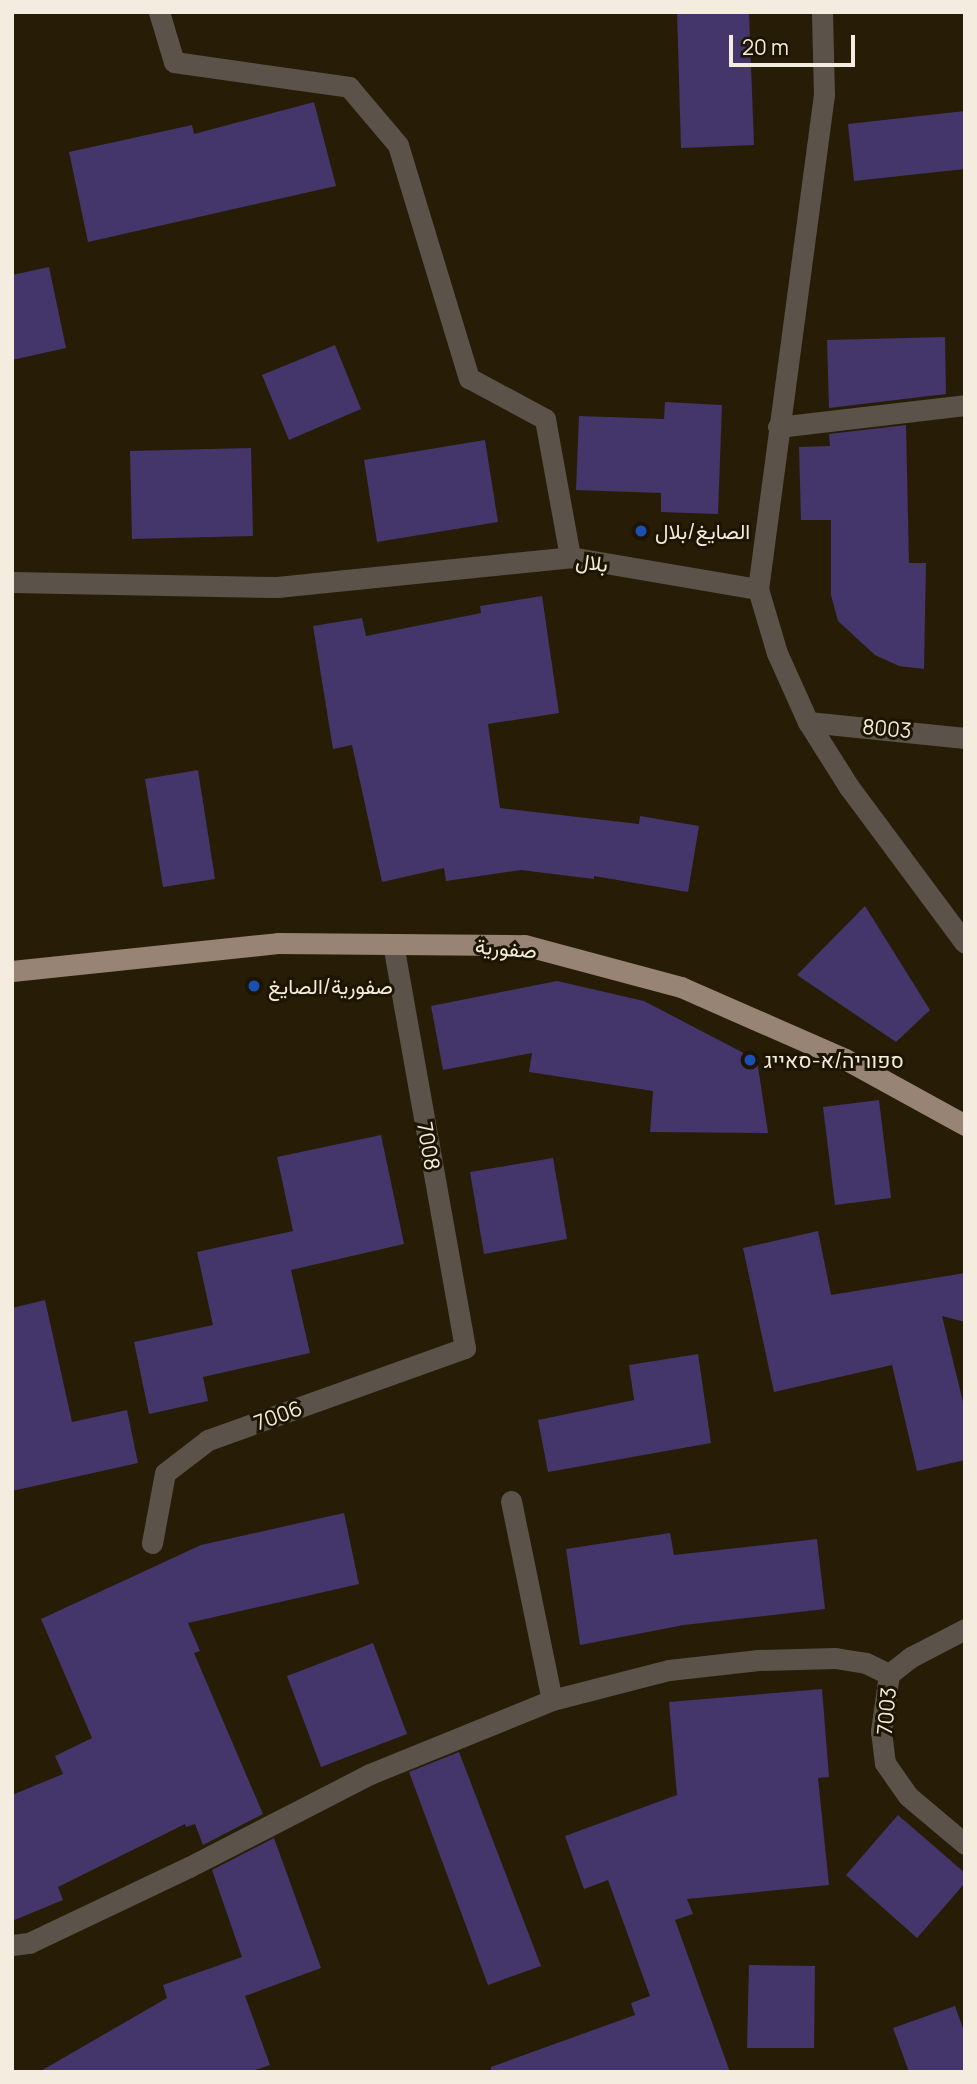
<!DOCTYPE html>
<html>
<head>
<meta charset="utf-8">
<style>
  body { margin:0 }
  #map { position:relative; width:977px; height:2084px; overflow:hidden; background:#271d07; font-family:Manrope,Vazirmatn,Heebo,sans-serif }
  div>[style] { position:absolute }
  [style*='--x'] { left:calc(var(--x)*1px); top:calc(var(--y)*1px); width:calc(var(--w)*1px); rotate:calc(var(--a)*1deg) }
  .building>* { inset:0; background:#44356a }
  .lane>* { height:21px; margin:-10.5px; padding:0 10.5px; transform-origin:10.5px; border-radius:10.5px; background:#5b524a }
  .street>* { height:21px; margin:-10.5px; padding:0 10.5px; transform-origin:10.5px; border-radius:10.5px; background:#5b524a }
  .primary>* { height:21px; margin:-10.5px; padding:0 10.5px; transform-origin:10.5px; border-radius:10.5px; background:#988475 }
  .dots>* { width:19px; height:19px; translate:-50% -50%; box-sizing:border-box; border:4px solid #1d1401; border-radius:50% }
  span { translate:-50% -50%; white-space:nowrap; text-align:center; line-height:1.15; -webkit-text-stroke:6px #1d1401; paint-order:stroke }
  .poi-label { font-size:21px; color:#f3ecdf }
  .left { translate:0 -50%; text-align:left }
  .street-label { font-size:21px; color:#f3ecdf }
  .frame { position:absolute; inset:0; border:14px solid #f3ecdf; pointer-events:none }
  .scale { position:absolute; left:729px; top:35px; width:126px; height:32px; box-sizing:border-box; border:4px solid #f3ecdf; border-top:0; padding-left:9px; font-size:21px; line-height:24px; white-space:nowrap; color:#f3ecdf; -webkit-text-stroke:5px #1d1401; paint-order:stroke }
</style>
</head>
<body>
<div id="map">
  <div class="building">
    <i style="clip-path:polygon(677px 12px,749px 12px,754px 145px,681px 148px)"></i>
    <i style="clip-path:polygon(314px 102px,336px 186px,88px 242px,69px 152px,192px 125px,194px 134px)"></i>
    <i style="clip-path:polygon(965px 111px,965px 169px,854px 181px,848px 124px)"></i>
    <i style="clip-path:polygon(49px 267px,66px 348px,12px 360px,12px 275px)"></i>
    <i style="clip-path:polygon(945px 337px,946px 394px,829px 408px,827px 340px)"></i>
    <i style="clip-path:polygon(335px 345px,361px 409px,289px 440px,262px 375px)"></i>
    <i style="clip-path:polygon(665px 402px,722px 405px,718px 514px,661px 512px,661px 493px,576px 490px,579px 416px,664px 419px)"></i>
    <i style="clip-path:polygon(906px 425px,909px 563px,926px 563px,924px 669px,899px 666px,875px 655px,838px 621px,831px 595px,831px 520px,801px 520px,799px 447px,830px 446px,829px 434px)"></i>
    <i style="clip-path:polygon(485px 440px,498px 522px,377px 542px,364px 460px)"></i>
    <i style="clip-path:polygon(251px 448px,253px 536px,132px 539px,130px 451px)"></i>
    <i style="clip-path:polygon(542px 596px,559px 713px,488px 724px,500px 808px,639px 824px,640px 816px,699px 826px,688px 892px,594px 876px,594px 879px,521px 870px,446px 881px,444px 868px,382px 882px,352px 745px,333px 749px,313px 626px,362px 618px,366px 636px,481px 613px,480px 606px)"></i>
    <i style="clip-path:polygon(198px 770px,215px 879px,163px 887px,145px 779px)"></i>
    <i style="clip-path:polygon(865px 906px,930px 1010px,896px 1042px,797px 975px)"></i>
    <i style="clip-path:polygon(557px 981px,644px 1001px,757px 1060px,768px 1133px,650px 1132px,653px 1091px,529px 1072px,532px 1053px,443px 1070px,431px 1006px)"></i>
    <i style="clip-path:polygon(879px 1100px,891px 1198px,835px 1205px,823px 1107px)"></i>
    <i style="clip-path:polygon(381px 1135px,404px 1244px,291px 1270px,310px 1353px,203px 1377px,208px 1401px,149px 1414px,134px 1342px,213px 1325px,197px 1252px,293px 1231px,277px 1157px)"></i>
    <i style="clip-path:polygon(553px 1158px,567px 1239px,484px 1254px,470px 1172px)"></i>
    <i style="clip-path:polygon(818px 1231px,831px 1295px,965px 1273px,965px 1322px,942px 1316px,965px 1410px,965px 1460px,917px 1471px,892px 1365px,774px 1392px,743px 1248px)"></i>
    <i style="clip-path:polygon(45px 1300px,72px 1422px,127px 1410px,138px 1463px,12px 1491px,12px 1308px)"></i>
    <i style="clip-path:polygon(698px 1354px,711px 1443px,548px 1472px,538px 1420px,634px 1400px,629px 1365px)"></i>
    <i style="clip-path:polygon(344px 1513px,359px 1584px,188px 1623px,200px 1651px,194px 1653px,263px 1814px,203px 1845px,195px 1824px,186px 1827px,185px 1824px,58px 1887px,63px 1900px,12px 1921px,12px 1795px,63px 1774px,55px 1756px,92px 1738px,41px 1619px,201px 1545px)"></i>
    <i style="clip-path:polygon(670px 1533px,674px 1555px,817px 1539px,825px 1609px,684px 1625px,580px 1645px,566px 1549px)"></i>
    <i style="clip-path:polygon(373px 1643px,407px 1734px,321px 1767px,287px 1676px)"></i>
    <i style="clip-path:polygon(822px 1689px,829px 1777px,818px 1778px,829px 1885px,687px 1899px,693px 1914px,675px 1920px,730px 2072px,491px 2072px,491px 2067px,635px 2015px,631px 2003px,650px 1996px,608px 1880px,584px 1889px,565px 1836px,677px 1795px,669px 1702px)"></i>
    <i style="clip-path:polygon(459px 1752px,541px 1966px,488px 1985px,409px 1772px)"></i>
    <i style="clip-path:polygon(898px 1815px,965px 1873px,965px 1883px,917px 1938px,846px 1875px)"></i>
    <i style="clip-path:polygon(274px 1838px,321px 1968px,245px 1996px,270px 2065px,250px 2072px,39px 2072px,167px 1998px,163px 1985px,242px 1957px,212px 1870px)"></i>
    <i style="clip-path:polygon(749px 1965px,815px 1966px,814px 2048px,747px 2048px)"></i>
    <i style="clip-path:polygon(955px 2006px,965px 2034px,965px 2072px,909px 2072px,893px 2028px)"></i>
  </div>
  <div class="lane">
    <i style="--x:511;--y:1501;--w:203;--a:78.4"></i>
    <i style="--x:152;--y:1543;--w:71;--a:-79.5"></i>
    <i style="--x:165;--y:1473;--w:54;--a:-37.5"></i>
    <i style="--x:208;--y:1440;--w:273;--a:-19.7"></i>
    <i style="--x:465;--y:1348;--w:410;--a:-100.1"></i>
  </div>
  <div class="street">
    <i style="--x:159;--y:12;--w:52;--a:73.3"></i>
    <i style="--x:174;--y:62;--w:177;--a:8.1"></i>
    <i style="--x:349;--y:87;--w:76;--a:49.8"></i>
    <i style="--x:398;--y:145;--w:244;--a:73.1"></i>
    <i style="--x:469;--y:378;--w:86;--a:28.3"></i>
    <i style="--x:545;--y:419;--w:140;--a:79.7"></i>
    <i style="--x:778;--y:427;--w:188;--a:-6.7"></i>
    <i style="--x:12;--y:582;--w:265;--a:1.1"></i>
    <i style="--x:277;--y:587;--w:295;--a:-5.8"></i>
    <i style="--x:570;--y:557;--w:191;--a:9.7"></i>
    <i style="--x:758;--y:589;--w:67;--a:73.5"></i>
    <i style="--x:777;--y:653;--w:76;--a:65.8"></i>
    <i style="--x:808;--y:722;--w:77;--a:57.8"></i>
    <i style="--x:849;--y:787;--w:194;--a:53.4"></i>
    <i style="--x:758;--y:589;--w:498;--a:-82.4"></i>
    <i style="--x:824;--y:95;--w:83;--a:-91.4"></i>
    <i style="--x:808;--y:722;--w:158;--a:5.8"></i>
    <i style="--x:965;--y:1629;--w:61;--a:152.6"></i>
    <i style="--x:911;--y:1657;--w:28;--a:142"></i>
    <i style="--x:889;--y:1674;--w:58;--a:98"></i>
    <i style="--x:881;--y:1731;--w:32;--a:83"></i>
    <i style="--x:885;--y:1763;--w:40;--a:55.1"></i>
    <i style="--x:908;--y:1796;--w:75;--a:40.1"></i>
    <i style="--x:12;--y:1945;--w:17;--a:-7"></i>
    <i style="--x:29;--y:1943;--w:177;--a:-25.4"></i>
    <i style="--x:189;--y:1867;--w:203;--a:-27.2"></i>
    <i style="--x:370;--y:1774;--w:196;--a:-22.1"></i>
    <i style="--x:552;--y:1700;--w:121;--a:-14.4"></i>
    <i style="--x:669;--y:1670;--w:90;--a:-6.4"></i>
    <i style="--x:758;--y:1660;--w:77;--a:-1.5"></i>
    <i style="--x:835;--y:1658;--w:31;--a:9"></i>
    <i style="--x:866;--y:1663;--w:25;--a:26"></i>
  </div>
  <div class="primary">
    <i style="--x:12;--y:971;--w:267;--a:-6"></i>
    <i style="--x:278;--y:943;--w:246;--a:0.5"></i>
    <i style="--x:524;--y:945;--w:163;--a:15"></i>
    <i style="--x:681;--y:987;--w:179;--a:23.7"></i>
    <i style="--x:845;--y:1059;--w:137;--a:28.8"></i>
  </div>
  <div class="dots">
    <i style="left:641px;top:531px;background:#1a4fb4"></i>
    <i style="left:254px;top:986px;background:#1a4fb4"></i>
    <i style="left:750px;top:1060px;background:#1a4fb4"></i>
  </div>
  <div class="poi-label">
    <span class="left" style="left:655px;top:531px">الصايغ/بلال</span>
    <span class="left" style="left:268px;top:986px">صفورية/الصايغ</span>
    <span class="left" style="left:764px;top:1060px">ספוריה/א-סאייג</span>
  </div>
  <div class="street-label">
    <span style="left:592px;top:562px;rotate:8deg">بلال</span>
    <span style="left:887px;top:728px;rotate:5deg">8003</span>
    <span style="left:506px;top:948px;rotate:5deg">صفورية</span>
    <span style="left:429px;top:1146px;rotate:80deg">7008</span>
    <span style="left:278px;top:1415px;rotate:-20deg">7006</span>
    <span style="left:886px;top:1711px;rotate:-85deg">7003</span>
  </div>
  <div class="frame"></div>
  <div class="scale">20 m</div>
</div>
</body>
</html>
